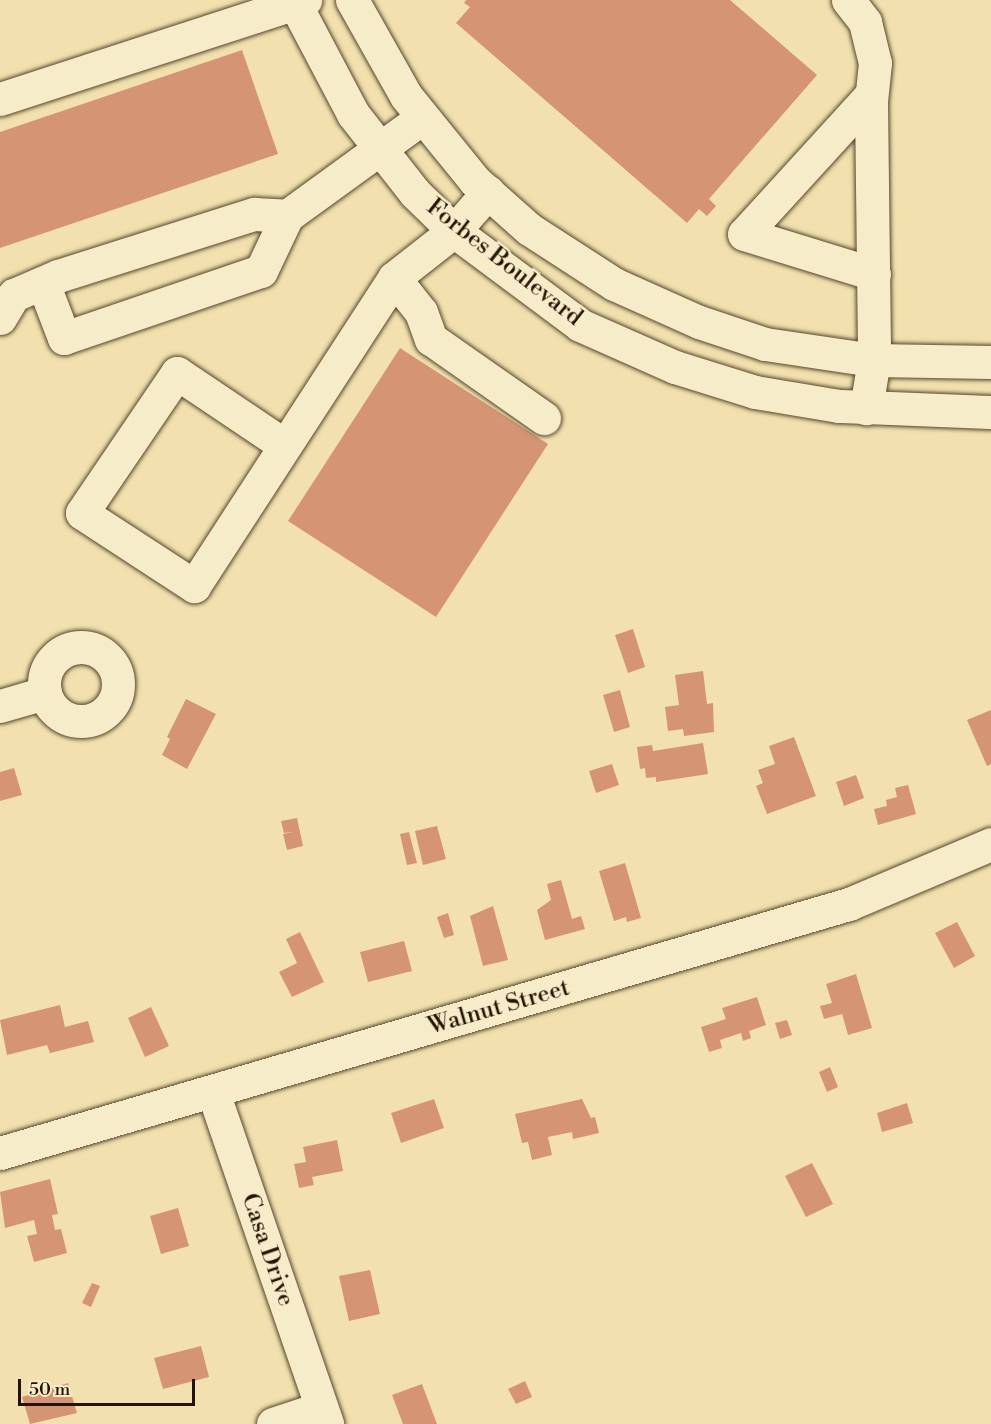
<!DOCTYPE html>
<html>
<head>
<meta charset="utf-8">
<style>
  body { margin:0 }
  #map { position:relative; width:991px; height:1424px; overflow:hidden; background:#f2e1ae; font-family:"Libre Bodoni",serif }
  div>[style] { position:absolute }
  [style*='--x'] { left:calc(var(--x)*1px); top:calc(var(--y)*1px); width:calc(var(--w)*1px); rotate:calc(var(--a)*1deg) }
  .building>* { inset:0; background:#d59574 }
  .roads { filter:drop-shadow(0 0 2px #57462c) drop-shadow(0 0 2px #57462c) }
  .minor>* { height:33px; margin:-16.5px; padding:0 16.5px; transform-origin:16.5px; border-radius:16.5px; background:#f7ecca }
  .minor>.ring { margin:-16.5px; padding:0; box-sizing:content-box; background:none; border:33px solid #f7ecca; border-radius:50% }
  span { translate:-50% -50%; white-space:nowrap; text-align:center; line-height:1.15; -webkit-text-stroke:5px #f7ecca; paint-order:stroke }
  .street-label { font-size:24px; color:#231300 }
  .scale { position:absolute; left:18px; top:1379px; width:177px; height:27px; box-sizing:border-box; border:3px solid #231300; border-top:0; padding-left:8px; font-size:18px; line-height:21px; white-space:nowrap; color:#231300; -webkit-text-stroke:4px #f7ecca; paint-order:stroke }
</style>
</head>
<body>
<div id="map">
  <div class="building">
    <i style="clip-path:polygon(466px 0,730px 0,817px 75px,709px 199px,716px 206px,707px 216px,699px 209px,687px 223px,456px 23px,470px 7px,464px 3px)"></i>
    <i style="clip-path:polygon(242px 50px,278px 154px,0 248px,0 132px)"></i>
    <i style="clip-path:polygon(400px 348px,548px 444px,436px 617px,288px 521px)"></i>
    <i style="clip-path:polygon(633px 629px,645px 667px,628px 673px,615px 635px)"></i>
    <i style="clip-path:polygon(703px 671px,707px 704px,713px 703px,714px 732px,684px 736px,683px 729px,668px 731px,665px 707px,679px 705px,675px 675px)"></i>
    <i style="clip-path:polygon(620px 690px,630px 727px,614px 732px,603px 695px)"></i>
    <i style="clip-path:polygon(186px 699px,216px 714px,187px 769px,162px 755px,170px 739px,167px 737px)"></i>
    <i style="clip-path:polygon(991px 710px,991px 764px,987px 766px,967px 720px)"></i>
    <i style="clip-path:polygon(794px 737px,816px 796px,767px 814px,756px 786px,763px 783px,758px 770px,775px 764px,769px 746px)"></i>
    <i style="clip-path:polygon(703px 743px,708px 774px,656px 782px,656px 777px,646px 778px,645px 768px,640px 769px,637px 747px,652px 745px,653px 751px)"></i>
    <i style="clip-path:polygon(612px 764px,619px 785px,596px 793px,589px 771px)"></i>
    <i style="clip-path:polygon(14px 768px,22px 795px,0 801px,0 772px)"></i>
    <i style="clip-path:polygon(856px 775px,864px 798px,844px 806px,836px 782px)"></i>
    <i style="clip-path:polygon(908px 785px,916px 814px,878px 825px,874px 809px,887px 806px,886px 800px,897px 797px,895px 788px)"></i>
    <i style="clip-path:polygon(297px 818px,303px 846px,287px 850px,283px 834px,294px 832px,284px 833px,281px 821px)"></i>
    <i style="clip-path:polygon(437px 826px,446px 859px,423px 865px,415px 831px)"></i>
    <i style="clip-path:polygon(409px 832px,417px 863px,407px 865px,400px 834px)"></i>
    <i style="clip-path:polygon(625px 863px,641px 918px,627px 922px,626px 917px,614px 921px,599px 871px)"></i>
    <i style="clip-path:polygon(561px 880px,572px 919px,581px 916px,585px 929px,545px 940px,537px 910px,551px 900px,547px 884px)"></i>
    <i style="clip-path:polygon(493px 906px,508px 960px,483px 966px,470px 916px)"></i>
    <i style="clip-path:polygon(448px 913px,454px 935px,444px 938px,437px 917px)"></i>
    <i style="clip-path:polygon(957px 922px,975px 956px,954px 968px,935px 933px)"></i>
    <i style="clip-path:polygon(300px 932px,324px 982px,292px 997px,279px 972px,297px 963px,286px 939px)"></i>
    <i style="clip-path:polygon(404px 941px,412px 971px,368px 982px,360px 952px)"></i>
    <i style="clip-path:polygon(856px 974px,872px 1028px,848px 1035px,842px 1014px,824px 1019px,820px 1006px,832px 1003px,826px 984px)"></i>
    <i style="clip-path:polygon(757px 997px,766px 1025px,749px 1031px,751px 1038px,743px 1041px,741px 1033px,720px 1040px,722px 1048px,709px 1052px,701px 1027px,726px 1019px,722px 1008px)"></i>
    <i style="clip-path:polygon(60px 1005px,65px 1027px,88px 1021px,94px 1042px,50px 1053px,47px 1045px,7px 1055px,0 1020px)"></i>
    <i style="clip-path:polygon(151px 1007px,169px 1046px,145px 1057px,128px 1018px)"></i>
    <i style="clip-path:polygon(787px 1020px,792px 1035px,780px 1039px,775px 1023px)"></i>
    <i style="clip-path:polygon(830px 1067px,838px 1087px,827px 1092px,819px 1072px)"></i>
    <i style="clip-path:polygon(434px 1099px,444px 1128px,401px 1143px,391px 1113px)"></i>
    <i style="clip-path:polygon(582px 1099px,591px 1118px,595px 1117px,599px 1133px,573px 1139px,572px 1132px,548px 1137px,552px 1155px,532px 1160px,528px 1142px,522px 1143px,515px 1114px)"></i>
    <i style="clip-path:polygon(907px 1103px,913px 1123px,882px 1132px,877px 1113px)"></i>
    <i style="clip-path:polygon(337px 1140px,343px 1171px,312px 1177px,314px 1185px,299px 1188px,294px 1164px,306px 1162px,303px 1147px)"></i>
    <i style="clip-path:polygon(812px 1163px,833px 1204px,806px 1217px,785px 1176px)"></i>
    <i style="clip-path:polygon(50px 1179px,58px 1214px,52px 1215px,55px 1230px,61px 1229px,67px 1253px,34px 1262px,27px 1236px,37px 1234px,34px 1220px,5px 1228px,0 1192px)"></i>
    <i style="clip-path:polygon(178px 1208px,189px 1246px,161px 1254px,150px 1216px)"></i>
    <i style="clip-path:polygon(370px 1270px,380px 1314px,349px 1321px,339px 1276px)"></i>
    <i style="clip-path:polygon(92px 1283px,100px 1286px,91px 1307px,82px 1303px)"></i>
    <i style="clip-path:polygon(201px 1346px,209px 1377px,163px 1389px,154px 1358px)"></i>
    <i style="clip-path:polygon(525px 1381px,532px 1397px,516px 1404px,508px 1389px)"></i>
    <i style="clip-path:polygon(68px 1383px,77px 1413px,30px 1424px,22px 1397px)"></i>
    <i style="clip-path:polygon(422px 1384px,437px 1424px,403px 1424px,392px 1395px)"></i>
  </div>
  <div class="roads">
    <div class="minor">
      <i style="--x:293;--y:0;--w:129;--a:62.2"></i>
      <i style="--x:353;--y:114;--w:100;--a:51.9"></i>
      <i style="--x:415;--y:193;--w:54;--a:44.3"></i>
      <i style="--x:454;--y:231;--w:157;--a:36.7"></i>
      <i style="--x:580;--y:325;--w:104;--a:23.9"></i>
      <i style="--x:675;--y:367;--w:84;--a:17.4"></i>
      <i style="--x:755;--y:392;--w:85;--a:9.5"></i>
      <i style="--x:839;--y:406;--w:152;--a:2.3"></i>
      <i style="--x:352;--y:0;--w:110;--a:60.6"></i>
      <i style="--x:406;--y:96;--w:109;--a:50.9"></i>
      <i style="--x:475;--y:181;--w:72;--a:41.6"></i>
      <i style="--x:529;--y:229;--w:101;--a:32.9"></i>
      <i style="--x:614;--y:284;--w:93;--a:24.1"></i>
      <i style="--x:699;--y:322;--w:70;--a:18.4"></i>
      <i style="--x:765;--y:344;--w:110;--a:8.4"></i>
      <i style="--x:874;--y:360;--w:117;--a:1"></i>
      <i style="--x:848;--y:0;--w:28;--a:52"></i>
      <i style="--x:865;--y:22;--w:42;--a:76.3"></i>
      <i style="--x:875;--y:63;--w:39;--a:96"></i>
      <i style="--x:871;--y:102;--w:258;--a:89.3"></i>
      <i style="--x:874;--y:360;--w:49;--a:99.5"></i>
      <i style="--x:871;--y:95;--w:188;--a:132.4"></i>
      <i style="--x:744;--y:234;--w:136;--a:17.1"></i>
      <i style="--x:0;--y:99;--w:321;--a:-18"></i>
      <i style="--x:394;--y:278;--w:43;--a:51.5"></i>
      <i style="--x:421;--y:312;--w:29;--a:70"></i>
      <i style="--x:431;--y:339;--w:138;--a:35"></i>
      <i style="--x:43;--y:283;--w:59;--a:69.1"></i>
      <i style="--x:64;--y:338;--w:208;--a:-18.8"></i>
      <i style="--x:261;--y:271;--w:61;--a:-64.7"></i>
      <i style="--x:287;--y:216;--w:167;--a:-36"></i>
      <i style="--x:0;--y:318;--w:27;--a:-59"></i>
      <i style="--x:14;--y:295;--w:48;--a:-23.4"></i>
      <i style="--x:58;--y:276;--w:206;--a:-17.6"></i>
      <i style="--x:254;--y:214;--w:33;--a:3"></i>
      <i style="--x:284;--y:445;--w:129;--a:-146.1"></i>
      <i style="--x:177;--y:373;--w:169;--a:124.2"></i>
      <i style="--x:82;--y:513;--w:134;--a:33.1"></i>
      <i style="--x:194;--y:586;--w:367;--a:-57"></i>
      <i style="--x:394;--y:278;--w:76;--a:-38.1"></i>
      <i style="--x:454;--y:231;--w:52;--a:-48.9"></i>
      <i class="ring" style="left:44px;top:647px;width:41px;height:41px"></i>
      <i style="--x:0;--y:706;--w:47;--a:-16.1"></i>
      <i style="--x:213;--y:1092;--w:351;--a:71"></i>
      <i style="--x:0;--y:1153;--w:885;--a:-16.35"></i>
      <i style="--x:849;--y:904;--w:154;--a:-22.9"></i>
      <i style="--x:273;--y:1424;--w:51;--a:-18.4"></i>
    </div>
  </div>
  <div class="street-label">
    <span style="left:504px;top:263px;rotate:38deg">Forbes Boulevard</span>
    <span style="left:499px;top:1008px;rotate:-16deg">Walnut Street</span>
    <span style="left:267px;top:1250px;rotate:71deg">Casa Drive</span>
  </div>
  <div class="scale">50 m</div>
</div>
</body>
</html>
